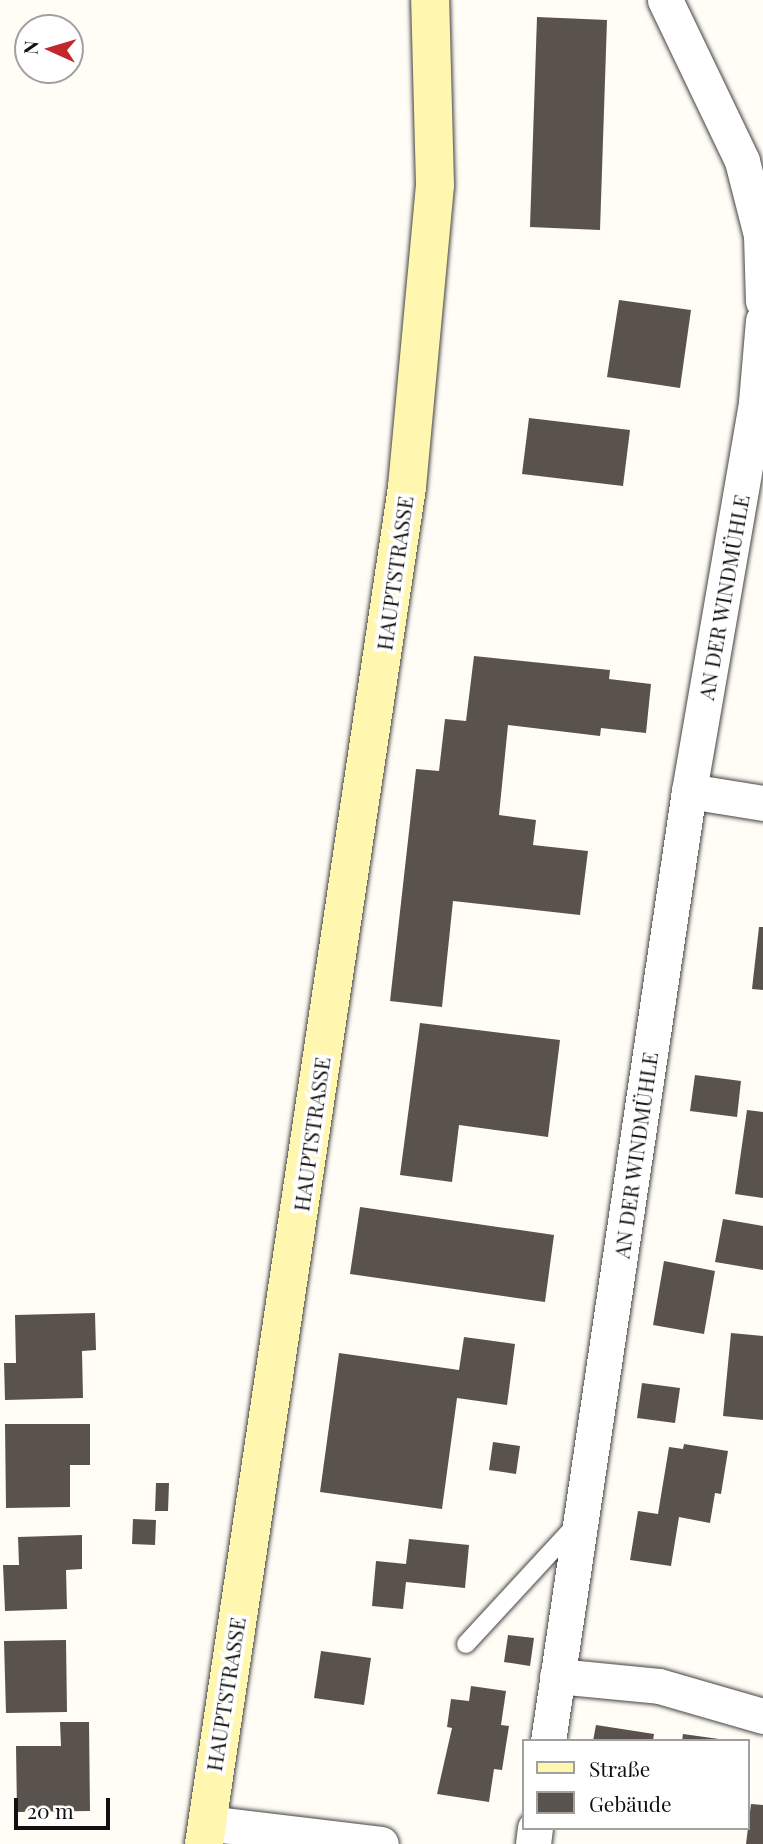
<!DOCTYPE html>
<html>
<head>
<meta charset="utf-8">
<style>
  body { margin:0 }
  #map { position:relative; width:763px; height:1844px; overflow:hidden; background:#fffdf5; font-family:"Playfair Display",serif }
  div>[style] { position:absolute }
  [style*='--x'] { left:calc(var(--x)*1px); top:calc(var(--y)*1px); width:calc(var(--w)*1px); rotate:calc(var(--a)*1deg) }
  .building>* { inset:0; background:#5a524d }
  .roads { filter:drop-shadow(0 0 2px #444) drop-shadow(0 0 2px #444) }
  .service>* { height:18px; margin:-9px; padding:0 9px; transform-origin:9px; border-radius:9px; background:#fff }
  .minor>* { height:35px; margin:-17.5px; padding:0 17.5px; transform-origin:17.5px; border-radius:17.5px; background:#fff }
  .secondary>* { height:38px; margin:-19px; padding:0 19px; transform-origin:19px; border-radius:19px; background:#fff6b0 }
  span { translate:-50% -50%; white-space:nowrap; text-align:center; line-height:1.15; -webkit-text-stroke:7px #fff; paint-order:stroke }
  .street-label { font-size:21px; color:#111 }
  .legend { position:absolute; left:522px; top:1739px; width:228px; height:91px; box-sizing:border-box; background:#fff; border:2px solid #a0a0a0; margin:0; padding:9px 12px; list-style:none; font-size:21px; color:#111 }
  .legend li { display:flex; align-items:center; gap:14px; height:35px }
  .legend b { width:35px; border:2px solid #a0a0a0 }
  .north { position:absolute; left:14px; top:14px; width:70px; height:70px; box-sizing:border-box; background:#fff; border:2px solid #a0a0a0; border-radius:50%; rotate:274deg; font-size:19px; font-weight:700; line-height:28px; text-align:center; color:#111 }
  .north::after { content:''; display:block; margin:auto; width:24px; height:32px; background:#c4262e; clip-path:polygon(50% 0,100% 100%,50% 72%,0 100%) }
  .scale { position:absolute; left:14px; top:1798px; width:96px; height:32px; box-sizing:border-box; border:4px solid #111; border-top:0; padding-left:9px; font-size:21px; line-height:24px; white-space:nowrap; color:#111; -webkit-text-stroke:5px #fff; paint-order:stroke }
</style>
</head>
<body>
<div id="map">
  <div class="building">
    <i style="clip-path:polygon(537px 17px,607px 20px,600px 230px,530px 227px)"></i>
    <i style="clip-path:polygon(619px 300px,691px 310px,680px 388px,607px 377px)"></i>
    <i style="clip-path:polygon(529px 418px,630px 430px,623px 486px,522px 474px)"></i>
    <i style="clip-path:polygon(474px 656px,610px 670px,609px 679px,651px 684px,646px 733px,601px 728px,600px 736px,508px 725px,499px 815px,536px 820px,533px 845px,588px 851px,580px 915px,453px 901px,442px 1007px,390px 1001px,416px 769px,439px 771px,445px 719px,466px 721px)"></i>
    <i style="clip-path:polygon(759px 927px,763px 927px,763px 990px,752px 989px)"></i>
    <i style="clip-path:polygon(420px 1023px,560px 1040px,548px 1137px,459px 1125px,452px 1182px,400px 1175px)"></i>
    <i style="clip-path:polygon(695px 1075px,741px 1081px,737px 1117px,690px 1111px)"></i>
    <i style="clip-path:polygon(747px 1110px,763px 1112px,763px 1198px,735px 1194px)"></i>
    <i style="clip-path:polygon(360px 1207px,554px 1235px,545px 1302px,350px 1274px)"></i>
    <i style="clip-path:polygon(723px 1219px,763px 1226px,763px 1270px,715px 1262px)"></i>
    <i style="clip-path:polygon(664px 1261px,715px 1271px,704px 1334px,653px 1325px)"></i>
    <i style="clip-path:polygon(95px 1313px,96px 1350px,82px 1351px,83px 1398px,5px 1400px,4px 1363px,16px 1363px,15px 1315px)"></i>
    <i style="clip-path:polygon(731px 1333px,763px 1336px,763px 1420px,723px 1416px)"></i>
    <i style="clip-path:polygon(464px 1337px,515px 1344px,507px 1405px,457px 1398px,442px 1509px,320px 1492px,339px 1353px,459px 1370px)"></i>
    <i style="clip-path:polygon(642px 1383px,680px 1388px,675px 1423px,637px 1418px)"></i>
    <i style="clip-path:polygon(5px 1424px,90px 1424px,90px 1465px,70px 1465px,70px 1507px,6px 1508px)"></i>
    <i style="clip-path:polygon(493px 1442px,520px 1446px,516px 1474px,489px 1470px)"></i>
    <i style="clip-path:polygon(684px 1444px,728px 1451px,721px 1494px,715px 1493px,710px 1523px,679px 1517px,671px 1566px,630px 1560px,638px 1511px,658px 1514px,669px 1447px,683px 1449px)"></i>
    <i style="clip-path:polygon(156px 1483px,169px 1483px,168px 1511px,155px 1511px)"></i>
    <i style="clip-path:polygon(133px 1519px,156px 1520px,155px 1545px,132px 1544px)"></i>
    <i style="clip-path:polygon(82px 1535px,82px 1569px,66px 1570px,67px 1609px,5px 1611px,3px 1565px,19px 1565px,18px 1537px)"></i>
    <i style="clip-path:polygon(409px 1539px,469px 1545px,465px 1588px,406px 1582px,403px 1609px,372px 1606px,376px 1561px,406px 1564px)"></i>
    <i style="clip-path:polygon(508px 1635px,534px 1638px,530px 1666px,504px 1662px)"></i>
    <i style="clip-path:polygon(66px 1640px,67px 1712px,6px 1713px,4px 1641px)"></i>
    <i style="clip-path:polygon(321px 1651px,371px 1658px,364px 1705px,314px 1698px)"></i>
    <i style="clip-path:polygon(471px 1686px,506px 1691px,501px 1725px,509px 1726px,502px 1770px,494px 1769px,489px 1802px,437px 1794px,452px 1728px,447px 1727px,451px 1699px,469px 1701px)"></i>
    <i style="clip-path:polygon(60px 1722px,89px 1722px,90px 1811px,17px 1812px,16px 1746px,61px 1746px)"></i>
    <i style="clip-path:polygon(596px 1725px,654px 1734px,653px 1741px,593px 1741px)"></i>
    <i style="clip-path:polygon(683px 1734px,719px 1739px,719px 1741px,682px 1741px)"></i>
    <i style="clip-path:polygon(751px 1804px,763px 1805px,763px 1844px,746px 1844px)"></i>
  </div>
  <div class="roads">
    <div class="service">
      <i style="--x:466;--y:1644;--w:162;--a:-47.3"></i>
    </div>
    <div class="minor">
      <i style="--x:665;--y:0;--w:178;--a:64.4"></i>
      <i style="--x:742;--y:161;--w:76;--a:75.6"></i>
      <i style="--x:761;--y:235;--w:66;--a:88.3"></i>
      <i style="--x:689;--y:791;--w:75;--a:9.2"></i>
      <i style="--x:557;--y:1676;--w:102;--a:5.6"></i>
      <i style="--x:659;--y:1686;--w:108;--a:16.1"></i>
      <i style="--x:548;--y:1741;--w:960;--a:-81.56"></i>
      <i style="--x:689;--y:791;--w:395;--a:-80.2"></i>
      <i style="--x:756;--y:402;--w:82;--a:-85.1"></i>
      <i style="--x:206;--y:1823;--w:176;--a:6.8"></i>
      <i style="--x:533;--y:1844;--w:16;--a:-83"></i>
    </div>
    <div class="secondary">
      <i style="--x:204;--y:1844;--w:1372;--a:-81.49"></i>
      <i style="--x:407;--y:487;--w:303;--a:-84.7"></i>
      <i style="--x:435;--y:185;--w:185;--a:-91.5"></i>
    </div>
  </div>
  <div class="street-label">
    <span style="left:394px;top:573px;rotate:-82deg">HAUPTSTRASSE</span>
    <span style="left:723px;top:597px;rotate:-80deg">AN DER WINDMÜHLE</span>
    <span style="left:311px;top:1134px;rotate:-82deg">HAUPTSTRASSE</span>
    <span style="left:635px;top:1155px;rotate:-82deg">AN DER WINDMÜHLE</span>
    <span style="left:225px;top:1694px;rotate:-81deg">HAUPTSTRASSE</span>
  </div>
  <ul class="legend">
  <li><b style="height:9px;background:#fff6b0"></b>Straße</li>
  <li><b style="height:19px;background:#5a524d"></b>Gebäude</li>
  </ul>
  <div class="north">N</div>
  <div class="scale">20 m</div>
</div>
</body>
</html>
